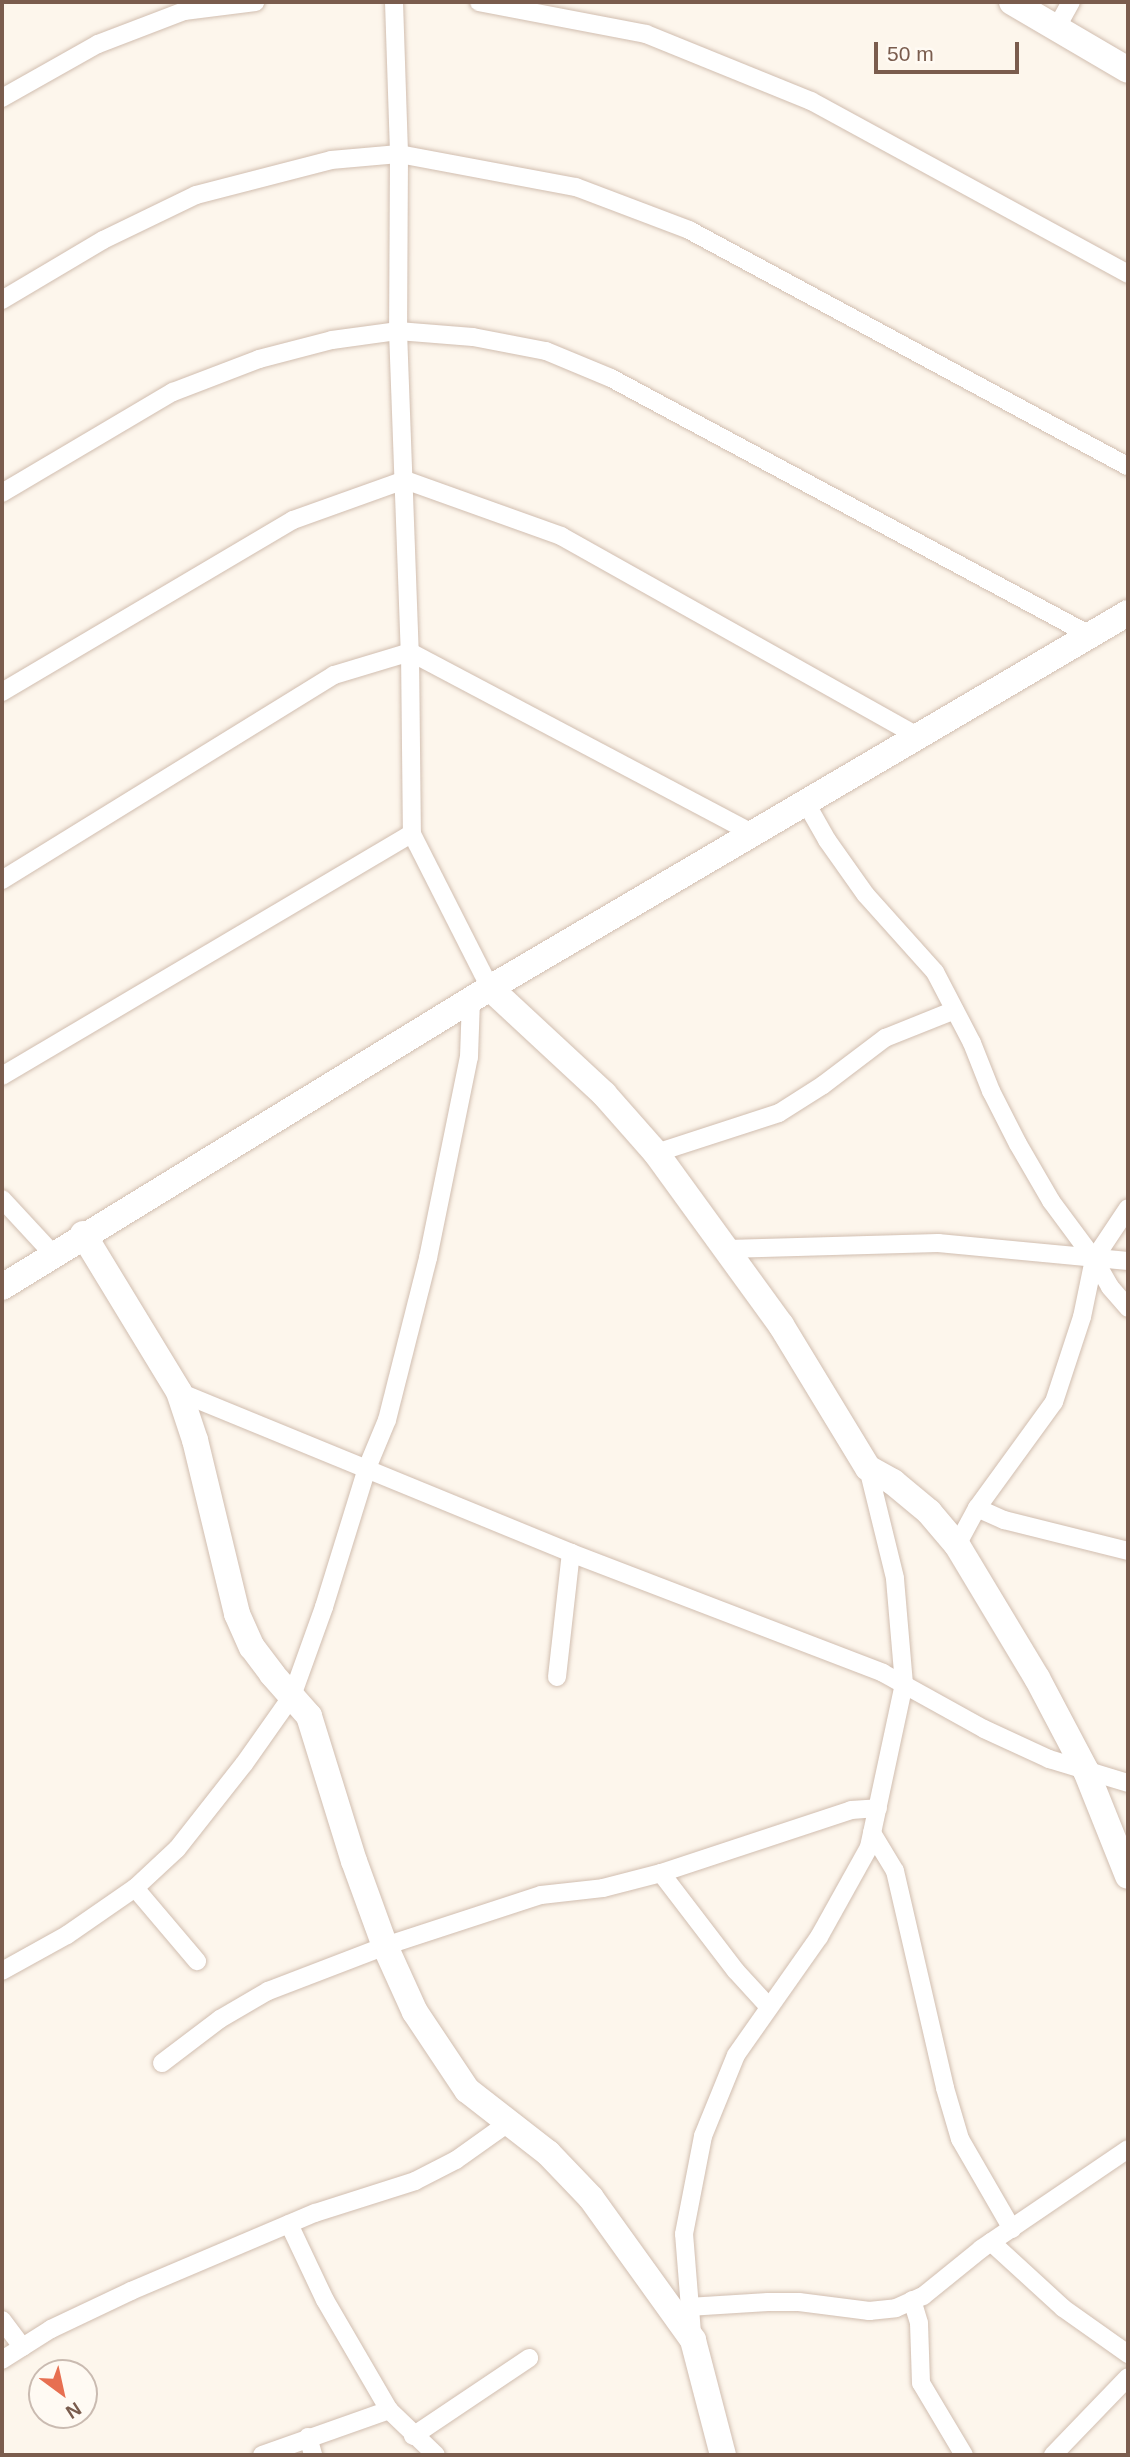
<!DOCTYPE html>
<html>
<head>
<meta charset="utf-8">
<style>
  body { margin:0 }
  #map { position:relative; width:1130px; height:2457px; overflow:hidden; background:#fdf6ec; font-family:Arial,sans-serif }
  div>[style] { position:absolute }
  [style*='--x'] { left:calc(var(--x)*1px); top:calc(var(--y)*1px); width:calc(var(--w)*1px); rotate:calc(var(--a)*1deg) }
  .roads { filter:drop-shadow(0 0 2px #d1beb0) drop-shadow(0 0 2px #d1beb0) }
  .street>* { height:18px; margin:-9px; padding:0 9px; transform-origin:9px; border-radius:9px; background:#fff }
  .secondary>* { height:26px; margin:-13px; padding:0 13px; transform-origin:13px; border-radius:13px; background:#fff }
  span { translate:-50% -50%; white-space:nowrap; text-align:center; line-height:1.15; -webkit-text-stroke:5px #fffaf3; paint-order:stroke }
  .frame { position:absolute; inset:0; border:4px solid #7a5c4d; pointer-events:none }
  .north { position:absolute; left:28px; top:2359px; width:70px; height:70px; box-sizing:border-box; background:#fffaf3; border:2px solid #cabbb1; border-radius:50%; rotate:147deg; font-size:19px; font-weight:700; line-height:28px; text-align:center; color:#7a5c4d }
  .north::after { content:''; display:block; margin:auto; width:24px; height:32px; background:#e76f51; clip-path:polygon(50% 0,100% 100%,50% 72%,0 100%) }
  .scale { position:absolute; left:874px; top:42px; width:145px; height:32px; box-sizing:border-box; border:4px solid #7a5c4d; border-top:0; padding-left:9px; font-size:21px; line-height:24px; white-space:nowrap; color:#7a5c4d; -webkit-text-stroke:5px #fffaf3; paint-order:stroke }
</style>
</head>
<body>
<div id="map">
  <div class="roads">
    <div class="street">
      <i style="--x:394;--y:2;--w:152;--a:88.1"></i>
      <i style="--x:399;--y:154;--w:177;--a:90.3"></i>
      <i style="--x:398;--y:331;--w:321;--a:87.9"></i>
      <i style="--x:410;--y:652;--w:182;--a:89.4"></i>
      <i style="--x:412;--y:834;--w:173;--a:63.1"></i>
      <i style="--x:479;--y:2;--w:170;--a:10.8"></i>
      <i style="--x:646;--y:34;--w:178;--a:22.1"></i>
      <i style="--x:811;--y:101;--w:361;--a:28.6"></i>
      <i style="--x:1057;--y:27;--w:29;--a:-61"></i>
      <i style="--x:2;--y:98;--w:110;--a:-29.4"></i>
      <i style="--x:98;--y:44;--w:92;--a:-21"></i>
      <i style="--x:184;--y:11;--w:72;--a:-7.2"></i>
      <i style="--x:2;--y:300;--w:117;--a:-30.7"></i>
      <i style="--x:103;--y:240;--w:103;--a:-25.8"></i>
      <i style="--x:196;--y:195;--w:139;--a:-14.5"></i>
      <i style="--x:331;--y:160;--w:68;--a:-5"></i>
      <i style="--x:399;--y:154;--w:180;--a:10.6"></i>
      <i style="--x:576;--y:187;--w:121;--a:20.8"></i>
      <i style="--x:689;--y:230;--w:498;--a:28.3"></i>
      <i style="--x:2;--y:493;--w:199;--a:-30.6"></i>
      <i style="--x:173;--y:392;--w:92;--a:-21"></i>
      <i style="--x:259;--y:359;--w:75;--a:-14.6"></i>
      <i style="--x:332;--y:340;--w:67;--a:-7.8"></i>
      <i style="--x:398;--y:331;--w:75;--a:4.6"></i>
      <i style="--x:473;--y:337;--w:74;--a:10.9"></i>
      <i style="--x:546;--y:351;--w:70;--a:22.6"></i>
      <i style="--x:611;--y:378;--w:544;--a:28.22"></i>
      <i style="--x:2;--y:692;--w:338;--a:-30.6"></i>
      <i style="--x:293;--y:520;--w:119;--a:-19.7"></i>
      <i style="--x:405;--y:480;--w:166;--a:19.7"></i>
      <i style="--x:561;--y:536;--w:409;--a:29.3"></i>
      <i style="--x:806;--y:803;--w:43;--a:60.4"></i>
      <i style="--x:827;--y:840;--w:67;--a:54.7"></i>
      <i style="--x:866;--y:895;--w:103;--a:48.1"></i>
      <i style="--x:935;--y:972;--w:80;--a:62.5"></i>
      <i style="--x:972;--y:1043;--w:52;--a:68.4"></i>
      <i style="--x:991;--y:1091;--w:59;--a:63"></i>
      <i style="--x:1018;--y:1144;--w:66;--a:59.9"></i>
      <i style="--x:1051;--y:1201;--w:72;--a:53.4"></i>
      <i style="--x:1094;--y:1259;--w:32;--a:60"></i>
      <i style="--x:1110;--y:1287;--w:28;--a:49"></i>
      <i style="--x:2;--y:880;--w:390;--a:-31.7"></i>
      <i style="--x:334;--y:675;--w:79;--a:-16.8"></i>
      <i style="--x:410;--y:652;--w:387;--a:27.9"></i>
      <i style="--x:2;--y:1076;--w:476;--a:-30.6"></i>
      <i style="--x:656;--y:1153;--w:129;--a:-18"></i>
      <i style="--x:779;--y:1113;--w:52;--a:-32.5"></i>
      <i style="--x:823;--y:1085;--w:78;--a:-37.2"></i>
      <i style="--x:885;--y:1038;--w:75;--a:-21.8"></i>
      <i style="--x:2;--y:1199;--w:74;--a:47.2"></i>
      <i style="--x:727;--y:1249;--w:211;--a:-1.6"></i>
      <i style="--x:938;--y:1243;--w:191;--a:5.4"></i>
      <i style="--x:179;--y:1392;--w:424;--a:22.3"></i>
      <i style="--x:571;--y:1553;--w:334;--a:21"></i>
      <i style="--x:883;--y:1673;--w:115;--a:29"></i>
      <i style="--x:984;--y:1729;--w:72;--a:24.8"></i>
      <i style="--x:1049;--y:1759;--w:83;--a:16.9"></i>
      <i style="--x:977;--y:1508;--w:30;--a:24"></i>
      <i style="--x:1004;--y:1520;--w:128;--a:14"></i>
      <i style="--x:957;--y:1545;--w:42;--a:-61.6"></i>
      <i style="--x:977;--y:1508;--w:131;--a:-54"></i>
      <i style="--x:1054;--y:1402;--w:89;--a:-71.8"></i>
      <i style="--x:1082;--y:1317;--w:59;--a:-78.3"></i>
      <i style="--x:1094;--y:1259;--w:61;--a:-56.3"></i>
      <i style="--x:557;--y:1677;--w:125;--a:-83.6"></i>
      <i style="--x:872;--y:1833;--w:44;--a:58.8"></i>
      <i style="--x:895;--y:1871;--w:223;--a:77"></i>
      <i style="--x:945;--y:2088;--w:53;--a:73.6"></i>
      <i style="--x:960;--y:2139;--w:104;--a:60"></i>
      <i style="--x:661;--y:1873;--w:123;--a:52.6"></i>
      <i style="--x:736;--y:1971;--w:49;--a:47.5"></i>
      <i style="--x:135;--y:1888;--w:96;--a:49.7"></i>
      <i style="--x:2;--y:1971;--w:74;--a:-29"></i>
      <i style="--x:67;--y:1935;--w:83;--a:-34.7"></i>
      <i style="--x:135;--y:1888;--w:57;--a:-42.9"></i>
      <i style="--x:177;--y:1849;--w:108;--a:-51.8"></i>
      <i style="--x:244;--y:1764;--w:83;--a:-54.8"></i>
      <i style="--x:292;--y:1696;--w:95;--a:-70.2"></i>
      <i style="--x:324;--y:1607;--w:145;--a:-72.8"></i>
      <i style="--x:367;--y:1468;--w:52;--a:-67.4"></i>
      <i style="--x:387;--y:1420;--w:167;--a:-75.8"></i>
      <i style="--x:428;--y:1258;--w:205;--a:-78.5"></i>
      <i style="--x:469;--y:1057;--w:57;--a:-88"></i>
      <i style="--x:162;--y:2063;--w:73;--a:-37.2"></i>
      <i style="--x:220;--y:2019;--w:56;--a:-30.3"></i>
      <i style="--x:268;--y:1991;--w:125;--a:-21"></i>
      <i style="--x:385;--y:1946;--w:164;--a:-18.1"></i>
      <i style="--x:541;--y:1895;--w:62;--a:-6.4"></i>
      <i style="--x:603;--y:1888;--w:60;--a:-14.5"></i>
      <i style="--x:661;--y:1873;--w:200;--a:-18.3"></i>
      <i style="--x:851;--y:1810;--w:27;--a:-4"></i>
      <i style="--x:289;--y:2224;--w:84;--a:64.7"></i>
      <i style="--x:325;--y:2300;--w:127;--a:59.8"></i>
      <i style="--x:389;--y:2410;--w:65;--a:43.8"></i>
      <i style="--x:991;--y:2242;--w:98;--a:42.5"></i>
      <i style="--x:1063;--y:2308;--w:80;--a:35.3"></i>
      <i style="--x:912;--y:2300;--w:24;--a:73"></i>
      <i style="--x:919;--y:2323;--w:60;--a:88.1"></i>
      <i style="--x:921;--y:2383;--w:84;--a:59.2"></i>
      <i style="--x:688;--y:2307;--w:80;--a:-3.6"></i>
      <i style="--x:768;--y:2302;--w:31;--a:0"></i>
      <i style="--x:799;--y:2302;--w:71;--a:7.3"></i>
      <i style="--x:869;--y:2311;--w:27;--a:-6"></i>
      <i style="--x:896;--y:2308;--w:30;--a:-24"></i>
      <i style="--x:923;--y:2296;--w:75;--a:-39"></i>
      <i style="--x:981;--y:2249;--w:178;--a:-34.2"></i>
      <i style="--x:2;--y:2320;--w:34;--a:53"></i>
      <i style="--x:692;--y:2333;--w:99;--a:-94.6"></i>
      <i style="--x:684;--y:2234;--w:100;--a:-79"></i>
      <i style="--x:703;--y:2136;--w:87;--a:-67.8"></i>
      <i style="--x:736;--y:2055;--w:144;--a:-54.9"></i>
      <i style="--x:819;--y:1937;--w:103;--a:-60.9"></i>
      <i style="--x:869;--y:1847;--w:167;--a:-77.9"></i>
      <i style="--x:904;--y:1684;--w:106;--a:-94.9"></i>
      <i style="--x:895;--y:1578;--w:113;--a:-103.8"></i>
      <i style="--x:2;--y:2360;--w:58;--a:-32.3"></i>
      <i style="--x:51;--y:2329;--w:89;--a:-25.4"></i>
      <i style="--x:131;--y:2291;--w:200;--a:-23"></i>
      <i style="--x:315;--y:2213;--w:105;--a:-17.7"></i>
      <i style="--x:415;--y:2181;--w:46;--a:-27.1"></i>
      <i style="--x:456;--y:2160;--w:64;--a:-35.4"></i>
      <i style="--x:413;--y:2436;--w:140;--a:-33.9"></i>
      <i style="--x:308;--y:2437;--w:19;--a:74"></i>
      <i style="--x:262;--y:2455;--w:135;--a:-19.5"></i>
      <i style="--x:1053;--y:2455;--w:108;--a:-46.1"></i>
    </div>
    <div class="secondary">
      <i style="--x:1012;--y:2;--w:134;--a:30.4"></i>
      <i style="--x:490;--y:988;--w:156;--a:42.9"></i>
      <i style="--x:604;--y:1094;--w:79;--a:48.6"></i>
      <i style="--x:656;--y:1153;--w:213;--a:54"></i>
      <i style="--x:781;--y:1325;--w:167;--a:58.7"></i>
      <i style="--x:868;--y:1468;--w:29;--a:29"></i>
      <i style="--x:893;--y:1482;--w:47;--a:39.8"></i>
      <i style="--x:929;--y:1512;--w:43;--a:49.7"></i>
      <i style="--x:957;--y:1545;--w:155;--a:59"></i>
      <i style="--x:1037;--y:1678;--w:105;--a:62.2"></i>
      <i style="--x:1086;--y:1771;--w:113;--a:68.2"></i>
      <i style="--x:83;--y:1234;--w:185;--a:58.7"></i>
      <i style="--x:179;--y:1392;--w:51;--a:71.6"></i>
      <i style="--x:195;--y:1440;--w:179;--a:76.4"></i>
      <i style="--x:237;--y:1614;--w:36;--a:66"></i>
      <i style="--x:252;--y:1647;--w:34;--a:53"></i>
      <i style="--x:272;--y:1674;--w:56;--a:48.6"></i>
      <i style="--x:309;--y:1716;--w:152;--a:72.8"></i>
      <i style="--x:354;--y:1861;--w:90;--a:70"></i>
      <i style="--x:385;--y:1946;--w:72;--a:65.6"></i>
      <i style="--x:415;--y:2012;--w:94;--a:56.3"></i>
      <i style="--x:467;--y:2090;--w:103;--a:37.9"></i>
      <i style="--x:548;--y:2153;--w:62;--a:46.3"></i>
      <i style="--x:591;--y:2198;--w:175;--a:54.3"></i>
      <i style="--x:693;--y:2340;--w:119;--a:75.4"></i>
      <i style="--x:2;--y:1287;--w:572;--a:-31.5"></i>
      <i style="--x:490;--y:988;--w:740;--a:-30.45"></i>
    </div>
  </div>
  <div class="frame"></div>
  <div class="north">N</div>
  <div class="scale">50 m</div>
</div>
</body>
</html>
